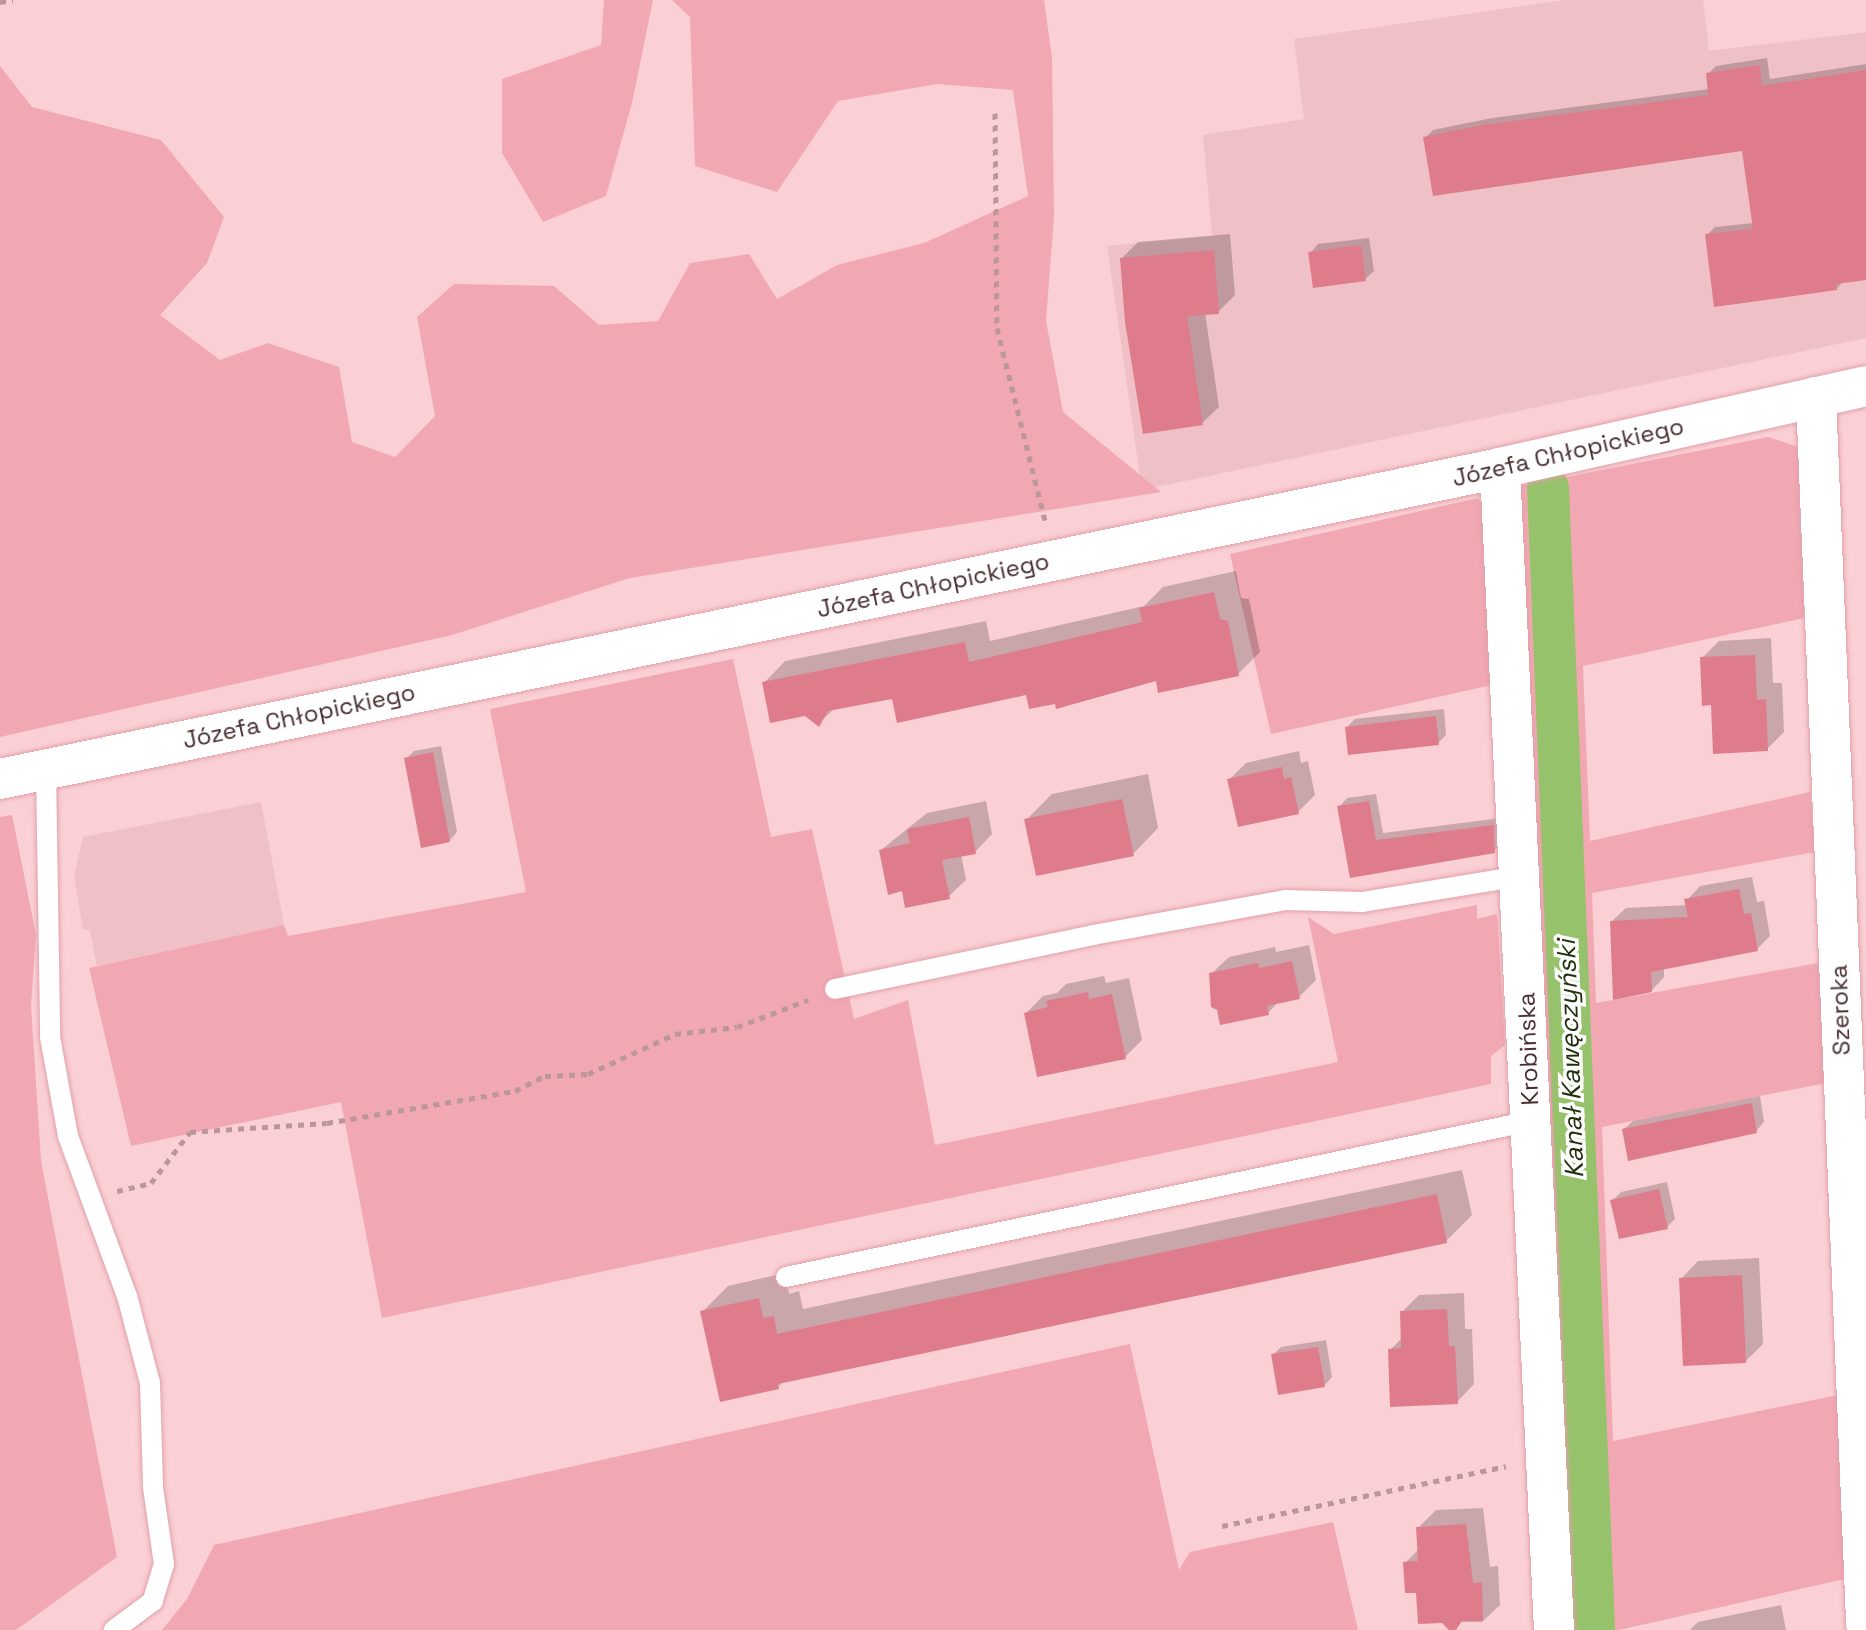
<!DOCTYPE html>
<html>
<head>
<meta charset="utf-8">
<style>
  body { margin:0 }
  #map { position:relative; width:1866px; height:1630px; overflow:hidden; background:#fad0d5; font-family:"Space Grotesk",sans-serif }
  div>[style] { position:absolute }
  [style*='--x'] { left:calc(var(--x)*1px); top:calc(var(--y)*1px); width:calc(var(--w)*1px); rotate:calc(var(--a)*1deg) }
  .built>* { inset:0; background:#efc0c6 }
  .green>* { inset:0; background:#f1a8b2 }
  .shadow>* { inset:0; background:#0003 }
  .canal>* { height:42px; margin:-21px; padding:0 21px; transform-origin:21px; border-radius:21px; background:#97c26c }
  .building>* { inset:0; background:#df7c8c }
  .path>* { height:5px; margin-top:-2.5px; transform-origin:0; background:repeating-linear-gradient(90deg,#bb969b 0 6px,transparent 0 12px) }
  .roads { filter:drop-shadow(0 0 2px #e3a0a9) drop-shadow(0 0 2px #e3a0a9) }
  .service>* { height:20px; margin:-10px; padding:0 10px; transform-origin:10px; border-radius:10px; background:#fff }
  .minor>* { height:40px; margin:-20px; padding:0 20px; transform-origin:20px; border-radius:20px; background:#fff }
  span { translate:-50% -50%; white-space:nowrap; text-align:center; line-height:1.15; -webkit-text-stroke:7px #fdfdfd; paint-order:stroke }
  .street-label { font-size:24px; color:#482d31 }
  .water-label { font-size:26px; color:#1f2f0c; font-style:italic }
</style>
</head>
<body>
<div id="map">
  <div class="built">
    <i style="clip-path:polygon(1564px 0,1703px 0,1709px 51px,1866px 32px,1866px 338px,1142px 490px,1107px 246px,1212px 236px,1203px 135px,1304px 119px,1294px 39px)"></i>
    <i style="clip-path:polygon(261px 802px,284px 925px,97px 966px,90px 931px,83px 929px,74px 876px,83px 837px)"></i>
  </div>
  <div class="green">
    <i style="clip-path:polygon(604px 0,653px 0,632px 103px,606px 196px,543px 222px,502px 153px,502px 79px,601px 45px)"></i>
    <i style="clip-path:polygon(672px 0,1044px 0,1052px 58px,1054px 217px,1046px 321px,1063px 412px,1161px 492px,630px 578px,452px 635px,0 737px,0 66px,32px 107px,161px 140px,224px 217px,207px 263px,160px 315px,220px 360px,268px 343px,339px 367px,352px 442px,395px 457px,435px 416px,417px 317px,454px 284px,554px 286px,599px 325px,658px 321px,690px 263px,749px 254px,777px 299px,837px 265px,924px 243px,1028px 196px,1013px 90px,937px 84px,838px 101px,777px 192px,695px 166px,690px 17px)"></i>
    <i style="clip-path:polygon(1768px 437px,1798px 447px,1804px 618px,1583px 666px,1590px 841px,1810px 792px,1815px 852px,1592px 893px,1596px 1003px,1818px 963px,1826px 1083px,1602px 1127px,1613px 1441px,1838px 1395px,1845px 1579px,1619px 1630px,1570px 1630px,1516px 487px)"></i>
    <i style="clip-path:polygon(1478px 498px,1484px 507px,1492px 685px,1271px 734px,1230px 554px)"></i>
    <i style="clip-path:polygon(733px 659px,771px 837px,812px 829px,854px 1019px,908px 1000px,935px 1145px,1338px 1062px,1308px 917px,1334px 934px,1477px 905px,1477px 919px,1497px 914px,1505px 1045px,1491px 1056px,1491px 1084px,382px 1318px,341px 1102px,131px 1146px,89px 968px,284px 925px,288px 936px,526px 892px,490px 709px)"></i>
    <i style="clip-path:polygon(12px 815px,36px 935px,31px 1005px,41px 1161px,117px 1557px,16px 1630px,0 1630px,0 817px)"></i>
    <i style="clip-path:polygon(1130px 1344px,1179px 1570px,1190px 1552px,1333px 1522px,1358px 1630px,162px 1630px,187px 1599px,214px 1545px)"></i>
  </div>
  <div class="shadow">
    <i style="clip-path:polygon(1767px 58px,1770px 79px,1866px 64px,1866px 278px,1843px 282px,1836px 289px,1707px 235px,1715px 227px,1754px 223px,1744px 148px,1425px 138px,1433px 130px,1492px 118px,1709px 89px,1708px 74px,1716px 66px)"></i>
    <i style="clip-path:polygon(1230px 234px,1235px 295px,1218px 312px,1205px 313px,1219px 407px,1202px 423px,1122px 258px,1138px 242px)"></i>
    <i style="clip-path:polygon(1369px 238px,1374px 271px,1365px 279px,1310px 253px,1318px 244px)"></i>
    <i style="clip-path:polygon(1236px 571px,1241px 598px,1249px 599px,1260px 652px,1238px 674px,1157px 679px,1057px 706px,1056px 701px,1027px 693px,893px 697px,835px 708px,818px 724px,764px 683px,785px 661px,986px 621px,990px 641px,1144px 606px,1163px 587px)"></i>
    <i style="clip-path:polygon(1771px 638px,1773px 683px,1782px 683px,1784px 732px,1767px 749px,1702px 658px,1719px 641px)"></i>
    <i style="clip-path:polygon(1444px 709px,1446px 735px,1438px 743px,1347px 727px,1355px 719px)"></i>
    <i style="clip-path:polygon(441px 746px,457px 832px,449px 841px,406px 759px,414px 751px)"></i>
    <i style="clip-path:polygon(1299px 751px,1301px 763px,1308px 761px,1315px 795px,1298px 812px,1229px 780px,1246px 763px)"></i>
    <i style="clip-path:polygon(1148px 774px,1158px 828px,1133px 854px,1026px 820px,1052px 794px)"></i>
    <i style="clip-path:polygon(1376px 794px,1383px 833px,1501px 818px,1502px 843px,1494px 851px,1351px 876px,1339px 807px,1347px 798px)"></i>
    <i style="clip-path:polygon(986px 801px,992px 834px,975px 852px,961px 854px,966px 880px,948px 897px,903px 889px,881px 850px,927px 813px)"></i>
    <i style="clip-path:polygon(1752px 877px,1757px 902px,1764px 901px,1770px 936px,1757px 949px,1664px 967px,1664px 977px,1651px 991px,1612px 921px,1626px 908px,1688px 905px,1687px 900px,1700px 886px)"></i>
    <i style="clip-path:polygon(1309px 945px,1316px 980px,1299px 997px,1279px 1001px,1268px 1013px,1211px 974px,1229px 957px,1275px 947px,1276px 952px)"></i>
    <i style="clip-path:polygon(1104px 976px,1106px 983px,1129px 978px,1142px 1040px,1125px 1057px,1026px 1013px,1043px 996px,1057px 993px,1066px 984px)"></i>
    <i style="clip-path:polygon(1760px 1096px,1764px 1122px,1756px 1131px,1624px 1129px,1633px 1121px)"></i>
    <i style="clip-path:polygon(1462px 1170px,1472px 1215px,1446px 1241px,785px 1380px,778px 1387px,702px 1312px,728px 1286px,785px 1273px,789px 1294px,799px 1291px,803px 1309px)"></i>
    <i style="clip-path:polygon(1667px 1182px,1675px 1219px,1667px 1227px,1613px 1200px,1621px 1192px)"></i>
    <i style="clip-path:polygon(1759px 1258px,1763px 1344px,1746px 1361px,1681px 1279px,1698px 1261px)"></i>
    <i style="clip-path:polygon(1464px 1293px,1465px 1329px,1472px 1329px,1474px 1384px,1457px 1402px,1390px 1350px,1403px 1337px,1402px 1312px,1419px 1295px)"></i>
    <i style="clip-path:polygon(1326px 1340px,1332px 1377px,1324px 1386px,1273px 1355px,1281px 1347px)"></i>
    <i style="clip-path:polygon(1483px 1508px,1490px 1567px,1498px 1566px,1500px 1605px,1482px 1622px,1419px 1622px,1418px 1591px,1405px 1563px,1419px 1549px,1418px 1528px,1436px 1510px)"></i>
    <i style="clip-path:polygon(1781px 1605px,1786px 1630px,1690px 1630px,1698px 1622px)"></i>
  </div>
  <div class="canal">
    <i style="--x:1548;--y:488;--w:1143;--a:87.69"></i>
  </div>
  <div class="building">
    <i style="clip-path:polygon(1760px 65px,1762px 86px,1866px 70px,1866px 280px,1836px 284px,1837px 290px,1714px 307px,1705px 234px,1753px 229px,1742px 151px,1433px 196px,1423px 137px,1482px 125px,1708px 95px,1706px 73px)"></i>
    <i style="clip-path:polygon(1361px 245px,1366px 281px,1313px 288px,1308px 252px)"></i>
    <i style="clip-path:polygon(1214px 250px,1219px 314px,1187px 316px,1203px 425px,1143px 434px,1125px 322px,1120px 258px)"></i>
    <i style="clip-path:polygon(1214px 592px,1220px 619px,1228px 621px,1239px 676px,1158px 693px,1156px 681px,1056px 709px,1055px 704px,1029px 709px,1026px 695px,897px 723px,892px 699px,828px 711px,819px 727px,805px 716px,770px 723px,762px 682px,965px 642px,969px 662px,1142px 622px,1139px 608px)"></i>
    <i style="clip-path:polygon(1755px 655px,1757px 700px,1766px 699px,1768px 751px,1713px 754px,1711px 705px,1702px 706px,1700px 657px)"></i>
    <i style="clip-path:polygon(1436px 716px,1439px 745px,1348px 755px,1345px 727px)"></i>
    <i style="clip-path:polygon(433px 752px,450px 842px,421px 848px,404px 758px)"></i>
    <i style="clip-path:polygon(1282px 767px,1284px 779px,1291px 777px,1299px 814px,1238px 827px,1227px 779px)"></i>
    <i style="clip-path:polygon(1122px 799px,1134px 856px,1036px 876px,1024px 819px)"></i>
    <i style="clip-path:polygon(1369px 801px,1376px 840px,1494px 825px,1495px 853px,1350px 878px,1337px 806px)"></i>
    <i style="clip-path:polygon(969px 817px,976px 854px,942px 860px,950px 899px,905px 908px,902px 891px,888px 895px,879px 850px,910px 843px,907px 829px)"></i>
    <i style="clip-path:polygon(1739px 889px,1744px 914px,1751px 913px,1758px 951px,1651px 972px,1652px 992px,1613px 1000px,1610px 921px,1688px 917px,1684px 899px)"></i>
    <i style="clip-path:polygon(1292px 961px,1300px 999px,1267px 1006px,1269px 1015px,1220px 1025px,1217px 1010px,1211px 1007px,1209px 973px,1258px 963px,1259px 968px)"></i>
    <i style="clip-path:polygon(1088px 992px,1089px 999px,1112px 994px,1126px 1059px,1037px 1077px,1024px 1013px,1048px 1007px,1046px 1001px)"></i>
    <i style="clip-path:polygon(1752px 1103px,1757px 1133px,1628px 1161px,1622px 1129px)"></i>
    <i style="clip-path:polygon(1659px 1189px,1668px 1229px,1619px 1239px,1610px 1200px)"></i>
    <i style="clip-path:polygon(1437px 1194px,1447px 1243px,778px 1384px,779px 1389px,720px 1402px,700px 1311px,759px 1298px,763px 1318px,774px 1316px,777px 1334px)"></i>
    <i style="clip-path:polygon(1742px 1275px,1746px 1363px,1683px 1366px,1679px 1278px)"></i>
    <i style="clip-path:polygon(1447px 1309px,1449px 1346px,1455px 1346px,1458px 1404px,1390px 1407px,1388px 1349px,1401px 1348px,1400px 1311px)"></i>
    <i style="clip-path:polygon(1318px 1347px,1325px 1387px,1278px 1395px,1271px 1354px)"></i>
    <i style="clip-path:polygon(1466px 1524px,1473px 1583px,1482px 1582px,1483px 1621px,1462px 1621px,1456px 1630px,1449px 1630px,1442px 1623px,1418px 1624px,1416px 1593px,1405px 1593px,1403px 1562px,1418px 1561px,1416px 1527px)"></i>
  </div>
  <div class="path">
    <i style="--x:0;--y:2;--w:13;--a:-9"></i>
    <i style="--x:995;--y:113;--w:215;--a:89.5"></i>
    <i style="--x:997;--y:328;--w:202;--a:76"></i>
    <i style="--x:117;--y:1191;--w:35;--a:-13"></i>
    <i style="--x:151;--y:1183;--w:64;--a:-52.6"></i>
    <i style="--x:190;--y:1132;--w:137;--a:-3.8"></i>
    <i style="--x:327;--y:1123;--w:191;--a:-9.7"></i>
    <i style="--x:515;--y:1091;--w:34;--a:-27"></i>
    <i style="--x:545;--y:1076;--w:43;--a:-2.7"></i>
    <i style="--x:588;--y:1074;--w:96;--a:-24.7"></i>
    <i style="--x:675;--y:1034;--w:62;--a:-6.4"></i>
    <i style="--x:737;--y:1027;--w:76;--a:-20.8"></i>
    <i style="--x:1222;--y:1526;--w:290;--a:-11.9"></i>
  </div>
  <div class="roads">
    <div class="service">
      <i style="--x:46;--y:769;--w:268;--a:89.1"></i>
      <i style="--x:50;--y:1037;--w:101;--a:79.7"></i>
      <i style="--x:68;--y:1136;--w:171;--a:69.8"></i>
      <i style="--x:127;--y:1296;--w:90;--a:75.2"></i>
      <i style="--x:150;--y:1383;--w:104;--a:88.3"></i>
      <i style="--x:153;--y:1487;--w:78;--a:81.9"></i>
      <i style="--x:164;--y:1564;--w:39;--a:107"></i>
      <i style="--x:153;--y:1601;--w:49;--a:143.4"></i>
      <i style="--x:835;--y:989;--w:264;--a:-11.8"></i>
      <i style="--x:1093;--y:935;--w:195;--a:-10.3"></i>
      <i style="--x:1285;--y:900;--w:77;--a:1.5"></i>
      <i style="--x:1362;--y:902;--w:161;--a:-9.3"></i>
      <i style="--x:786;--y:1277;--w:761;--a:-11.83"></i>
    </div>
    <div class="minor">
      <i style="--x:1816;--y:397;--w:1227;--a:87.66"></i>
      <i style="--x:1500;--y:468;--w:1163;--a:87.34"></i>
      <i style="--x:0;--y:779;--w:1532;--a:-11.71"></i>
      <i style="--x:1500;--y:468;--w:375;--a:-12.6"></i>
    </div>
  </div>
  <div class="street-label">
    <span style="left:1568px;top:452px;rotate:-13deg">Józefa Chłopickiego</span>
    <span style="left:933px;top:585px;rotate:-12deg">Józefa Chłopickiego</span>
    <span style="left:299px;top:716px;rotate:-12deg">Józefa Chłopickiego</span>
    <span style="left:1840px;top:1010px;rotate:-92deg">Szeroka</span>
    <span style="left:1528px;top:1049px;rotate:-92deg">Krobińska</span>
  </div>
  <div class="water-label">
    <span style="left:1571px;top:1059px;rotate:-92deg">Kanał Kawęczyński</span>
  </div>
</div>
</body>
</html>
